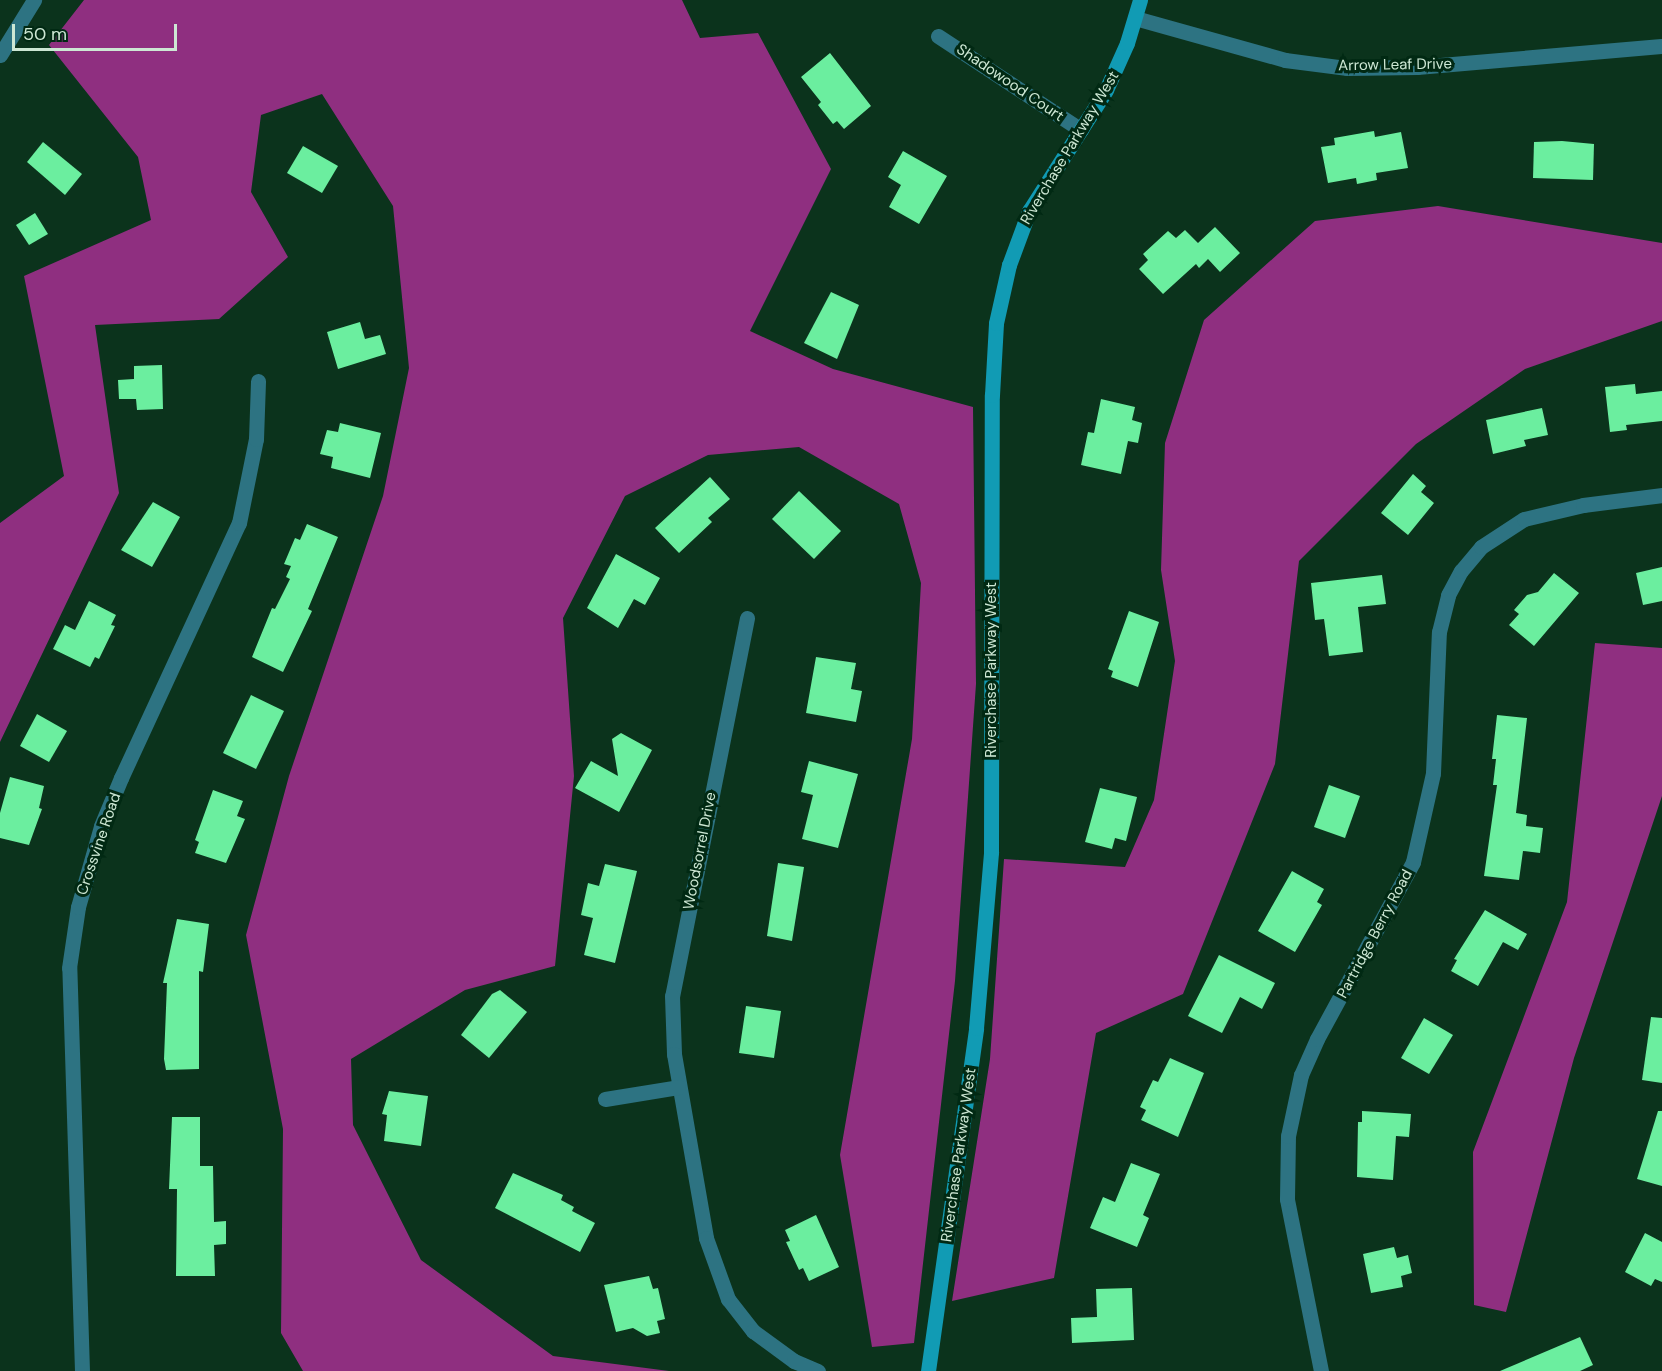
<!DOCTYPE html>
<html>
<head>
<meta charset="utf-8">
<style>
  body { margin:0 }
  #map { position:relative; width:1662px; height:1371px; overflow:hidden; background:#0b331c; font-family:"DM Sans",sans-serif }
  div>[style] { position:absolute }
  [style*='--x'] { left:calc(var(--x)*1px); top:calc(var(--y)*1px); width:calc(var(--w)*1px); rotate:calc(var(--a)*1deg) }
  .forest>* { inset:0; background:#8f2f80 }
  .building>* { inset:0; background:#6bee9f }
  .street>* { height:15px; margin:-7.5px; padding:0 7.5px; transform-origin:7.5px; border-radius:7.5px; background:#2d7382 }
  .secondary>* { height:15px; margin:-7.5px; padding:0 7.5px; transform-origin:7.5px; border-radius:7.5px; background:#119bb4 }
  span { translate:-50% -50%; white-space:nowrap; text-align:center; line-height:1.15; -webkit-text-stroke:6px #012913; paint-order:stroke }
  .street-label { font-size:15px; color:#cde7d4 }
  .scale { position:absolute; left:12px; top:24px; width:165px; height:27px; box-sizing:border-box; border:3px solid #cde7d4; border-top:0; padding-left:8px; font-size:18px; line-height:21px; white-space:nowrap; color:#cde7d4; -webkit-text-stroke:4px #012913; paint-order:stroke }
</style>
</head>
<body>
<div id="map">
  <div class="forest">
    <i style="clip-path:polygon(84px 0,682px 0,700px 38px,758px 33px,831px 169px,750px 331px,833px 369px,973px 407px,976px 684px,955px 981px,914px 1343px,872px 1347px,840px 1155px,912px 739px,921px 583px,899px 504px,799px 447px,708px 455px,625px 496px,563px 618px,574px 776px,555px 966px,465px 990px,351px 1059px,353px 1125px,421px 1260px,553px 1356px,669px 1371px,303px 1371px,281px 1333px,283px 1129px,246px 935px,289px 776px,383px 496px,409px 368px,393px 206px,322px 94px,261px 115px,251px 192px,288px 257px,219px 319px,95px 325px,119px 493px,0 742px,0 523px,64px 476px,24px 276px,151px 220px,138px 157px,49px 45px)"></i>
    <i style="clip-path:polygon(1438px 206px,1662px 243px,1662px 321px,1525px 369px,1416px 444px,1299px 561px,1275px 764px,1183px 994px,1096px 1033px,1054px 1278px,952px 1301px,990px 1059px,1004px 859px,1125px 867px,1154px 800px,1175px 661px,1161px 570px,1165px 443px,1204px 320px,1315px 221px)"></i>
    <i style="clip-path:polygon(1595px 643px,1662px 648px,1662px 796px,1574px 1058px,1506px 1312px,1474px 1305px,1473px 1152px,1567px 902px)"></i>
  </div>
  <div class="building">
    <i style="clip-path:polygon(830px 53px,871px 106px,844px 129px,837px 121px,833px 124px,818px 105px,821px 102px,801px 77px)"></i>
    <i style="clip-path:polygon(1374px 131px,1375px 137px,1401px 132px,1408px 168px,1376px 173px,1377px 180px,1357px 184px,1356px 178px,1328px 183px,1321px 147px,1335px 145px,1334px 138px)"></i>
    <i style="clip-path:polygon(1562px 141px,1594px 144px,1593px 180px,1533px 178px,1534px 142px)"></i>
    <i style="clip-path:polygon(43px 142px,82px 174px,65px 195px,27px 162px)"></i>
    <i style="clip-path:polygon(303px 146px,338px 166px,322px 193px,287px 173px)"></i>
    <i style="clip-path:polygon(903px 151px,947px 176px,919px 224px,889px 207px,901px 185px,888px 177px)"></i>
    <i style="clip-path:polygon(35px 213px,48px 234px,29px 245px,16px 225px)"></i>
    <i style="clip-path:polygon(1215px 227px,1240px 253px,1220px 272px,1208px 259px,1199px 268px,1196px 264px,1163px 294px,1139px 269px,1148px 260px,1143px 254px,1168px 231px,1176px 238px,1185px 230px,1198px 243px)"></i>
    <i style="clip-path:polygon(831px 292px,859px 305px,837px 359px,804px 343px)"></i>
    <i style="clip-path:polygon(360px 322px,365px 339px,380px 335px,386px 354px,338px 369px,327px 332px)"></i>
    <i style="clip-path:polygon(162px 365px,163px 409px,137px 410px,136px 399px,119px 399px,118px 380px,134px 379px,134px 366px)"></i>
    <i style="clip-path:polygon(1635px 384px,1636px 394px,1662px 391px,1662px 421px,1626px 425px,1627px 430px,1610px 432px,1605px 387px)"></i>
    <i style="clip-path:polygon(1101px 399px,1135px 407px,1132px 420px,1142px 423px,1138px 443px,1128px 441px,1121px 474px,1081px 465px,1088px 432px,1094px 433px)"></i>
    <i style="clip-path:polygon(1542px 408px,1548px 435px,1524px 440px,1526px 446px,1493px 454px,1486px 420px)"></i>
    <i style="clip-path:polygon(340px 423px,381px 433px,370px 478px,331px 468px,333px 457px,320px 454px,327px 430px,338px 432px)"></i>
    <i style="clip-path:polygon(1413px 474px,1426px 486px,1421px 492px,1434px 503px,1408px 535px,1381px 513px)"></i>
    <i style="clip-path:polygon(710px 477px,730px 499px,708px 518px,712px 522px,679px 553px,655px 528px)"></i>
    <i style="clip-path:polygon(799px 491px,841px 531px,814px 559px,772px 519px)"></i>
    <i style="clip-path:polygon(153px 502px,180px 517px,152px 567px,121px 550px)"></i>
    <i style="clip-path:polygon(307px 524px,338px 537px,308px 609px,312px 611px,283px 672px,252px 657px,272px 608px,275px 609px,290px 579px,286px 577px,291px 566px,284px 564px,295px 538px,300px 540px)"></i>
    <i style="clip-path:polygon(616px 554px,660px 578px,645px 605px,634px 599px,618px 628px,587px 608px)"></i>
    <i style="clip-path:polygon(1662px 567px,1662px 601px,1643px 605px,1636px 573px)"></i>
    <i style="clip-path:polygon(1554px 573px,1579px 593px,1534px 646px,1509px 625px,1519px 614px,1514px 610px,1527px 595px,1538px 592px)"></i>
    <i style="clip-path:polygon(1382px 575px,1386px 604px,1358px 607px,1363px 652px,1329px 656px,1324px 619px,1315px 620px,1311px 583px)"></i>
    <i style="clip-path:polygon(89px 601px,116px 615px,111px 625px,115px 626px,99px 659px,95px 657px,90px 667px,53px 649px,65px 625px,75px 630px)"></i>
    <i style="clip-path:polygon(1129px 611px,1159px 622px,1138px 687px,1111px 677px,1113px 671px,1108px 669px)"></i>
    <i style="clip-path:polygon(816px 657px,856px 663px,851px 689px,862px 691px,856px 722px,806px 713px)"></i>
    <i style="clip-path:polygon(251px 695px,284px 711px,256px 769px,223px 753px)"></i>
    <i style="clip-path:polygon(37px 714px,67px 731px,49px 762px,20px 746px)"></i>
    <i style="clip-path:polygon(1497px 715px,1527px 718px,1516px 813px,1527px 815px,1526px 826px,1543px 828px,1540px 853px,1523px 851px,1519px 880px,1484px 876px,1497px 785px,1493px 785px,1496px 759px,1492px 759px)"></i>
    <i style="clip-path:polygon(621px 733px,652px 750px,619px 812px,575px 788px,591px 761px,618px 776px,612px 739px)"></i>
    <i style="clip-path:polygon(809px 761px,858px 774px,838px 848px,802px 839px,813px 795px,801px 792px)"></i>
    <i style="clip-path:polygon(10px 777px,44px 786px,39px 808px,42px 809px,29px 845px,0 838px,0 813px)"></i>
    <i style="clip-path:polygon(1329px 785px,1360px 796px,1345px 838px,1314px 827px)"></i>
    <i style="clip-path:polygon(1100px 788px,1137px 797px,1126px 841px,1115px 838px,1112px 849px,1085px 842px)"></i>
    <i style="clip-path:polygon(213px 790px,243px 801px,237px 816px,245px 819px,226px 863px,195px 853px,199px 842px,195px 840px)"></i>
    <i style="clip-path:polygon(778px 863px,804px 867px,792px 941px,767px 936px)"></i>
    <i style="clip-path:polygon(605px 864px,637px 871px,615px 963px,584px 955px,593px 918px,581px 915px,588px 883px,599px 886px)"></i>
    <i style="clip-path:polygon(1292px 871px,1324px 889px,1317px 902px,1322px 905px,1295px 952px,1258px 931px)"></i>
    <i style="clip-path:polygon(1485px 910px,1527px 934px,1518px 950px,1503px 942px,1478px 986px,1451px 971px,1457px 960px,1454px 959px)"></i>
    <i style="clip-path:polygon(177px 919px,209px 924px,203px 972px,199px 971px,199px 1069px,166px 1070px,164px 1059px,167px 983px,163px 983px)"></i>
    <i style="clip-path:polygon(1219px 955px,1275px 983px,1262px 1009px,1240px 997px,1222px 1033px,1188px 1016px)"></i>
    <i style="clip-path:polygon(500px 990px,527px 1012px,489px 1058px,461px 1035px,492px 994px)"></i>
    <i style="clip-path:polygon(746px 1006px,781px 1011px,774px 1058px,739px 1053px)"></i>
    <i style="clip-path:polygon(1651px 1017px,1662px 1018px,1662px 1083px,1642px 1080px)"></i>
    <i style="clip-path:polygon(1424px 1018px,1453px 1035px,1429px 1074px,1401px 1058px)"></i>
    <i style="clip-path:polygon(1170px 1058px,1204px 1073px,1178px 1137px,1141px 1120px,1146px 1110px,1140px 1107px,1153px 1080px,1158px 1082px)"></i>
    <i style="clip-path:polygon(389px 1091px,428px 1096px,421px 1146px,384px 1141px,387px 1115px,382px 1114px)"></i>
    <i style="clip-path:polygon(1362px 1111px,1411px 1114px,1409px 1137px,1396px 1136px,1393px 1180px,1357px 1177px,1358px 1122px,1362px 1122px)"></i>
    <i style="clip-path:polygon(1658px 1111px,1662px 1111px,1662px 1186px,1637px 1179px)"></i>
    <i style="clip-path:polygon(172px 1117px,200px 1117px,200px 1166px,213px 1166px,214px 1222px,226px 1221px,226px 1244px,214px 1245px,215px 1276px,176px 1276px,177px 1189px,169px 1189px)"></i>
    <i style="clip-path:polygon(1131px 1163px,1160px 1174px,1143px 1215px,1149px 1218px,1137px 1247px,1090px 1228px,1103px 1197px,1115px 1202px)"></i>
    <i style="clip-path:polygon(513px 1173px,563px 1195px,561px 1200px,574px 1207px,572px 1211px,595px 1223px,580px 1252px,495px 1208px)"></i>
    <i style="clip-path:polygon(816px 1215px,839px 1267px,809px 1281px,803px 1268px,799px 1270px,786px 1242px,790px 1241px,785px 1230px)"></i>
    <i style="clip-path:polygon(1645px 1233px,1662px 1242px,1662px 1282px,1655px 1279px,1651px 1286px,1625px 1272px)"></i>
    <i style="clip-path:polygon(1394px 1247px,1397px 1258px,1408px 1255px,1412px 1273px,1401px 1276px,1403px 1287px,1371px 1293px,1363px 1254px)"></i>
    <i style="clip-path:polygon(649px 1276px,653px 1289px,658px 1288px,665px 1319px,657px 1321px,660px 1333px,647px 1336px,633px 1328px,616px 1332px,604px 1285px)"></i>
    <i style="clip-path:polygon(1132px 1288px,1134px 1340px,1072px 1343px,1071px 1318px,1097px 1317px,1096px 1289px)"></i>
    <i style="clip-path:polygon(1580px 1337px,1593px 1365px,1580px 1371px,1500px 1371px)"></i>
  </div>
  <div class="street">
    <i style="--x:1135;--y:18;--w:156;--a:15.6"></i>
    <i style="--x:1285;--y:60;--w:63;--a:7.4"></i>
    <i style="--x:1347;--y:68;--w:70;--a:-0.8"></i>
    <i style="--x:1417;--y:67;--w:245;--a:-4.9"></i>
    <i style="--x:938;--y:36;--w:171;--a:33.3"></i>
    <i style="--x:0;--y:55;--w:65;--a:-58.3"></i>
    <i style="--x:747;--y:618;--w:385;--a:101.2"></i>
    <i style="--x:672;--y:996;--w:58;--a:88"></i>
    <i style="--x:674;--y:1054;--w:187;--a:80.1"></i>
    <i style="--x:706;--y:1238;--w:65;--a:70.2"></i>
    <i style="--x:728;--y:1299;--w:41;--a:52"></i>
    <i style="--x:753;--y:1331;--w:51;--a:36.2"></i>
    <i style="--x:794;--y:1361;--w:26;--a:23"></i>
    <i style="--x:605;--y:1099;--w:74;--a:-9.3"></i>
    <i style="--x:82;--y:1371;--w:403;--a:-91.8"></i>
    <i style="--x:69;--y:968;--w:62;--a:-81.6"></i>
    <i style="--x:78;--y:907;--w:84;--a:-74.1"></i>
    <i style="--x:101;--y:826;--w:52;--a:-67.4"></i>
    <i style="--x:121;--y:778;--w:281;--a:-65.2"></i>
    <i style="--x:239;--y:523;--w:86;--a:-78.6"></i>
    <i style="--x:256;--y:439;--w:58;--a:-88"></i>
    <i style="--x:1321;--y:1371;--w:175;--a:-101.2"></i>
    <i style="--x:1287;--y:1199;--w:63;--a:-89.1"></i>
    <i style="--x:1288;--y:1136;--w:62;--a:-78"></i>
    <i style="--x:1301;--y:1075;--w:39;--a:-66"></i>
    <i style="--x:1317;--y:1039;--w:201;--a:-61.5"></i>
    <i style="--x:1413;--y:862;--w:91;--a:-77.3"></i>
    <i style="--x:1433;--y:773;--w:141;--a:-87.6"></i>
    <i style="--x:1439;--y:632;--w:38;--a:-76"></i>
    <i style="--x:1448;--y:595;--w:27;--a:-62"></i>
    <i style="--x:1461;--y:571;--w:31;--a:-50"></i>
    <i style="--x:1481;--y:547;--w:51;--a:-33.1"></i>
    <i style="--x:1524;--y:519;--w:61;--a:-13.3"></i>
    <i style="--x:1583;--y:505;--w:80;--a:-7.2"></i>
  </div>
  <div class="secondary">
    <i style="--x:928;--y:1371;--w:346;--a:-82"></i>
    <i style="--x:976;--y:1028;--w:177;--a:-85.1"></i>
    <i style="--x:991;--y:852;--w:457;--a:-89.9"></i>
    <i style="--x:992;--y:395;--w:72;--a:-86.8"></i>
    <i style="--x:996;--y:323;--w:59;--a:-77.4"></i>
    <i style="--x:1009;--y:265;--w:58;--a:-69.7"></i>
    <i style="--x:1029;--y:211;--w:143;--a:-57.5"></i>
    <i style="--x:1106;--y:90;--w:51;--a:-65.9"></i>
    <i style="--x:1127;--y:43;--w:45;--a:-73.2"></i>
  </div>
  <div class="street-label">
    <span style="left:1395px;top:65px;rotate:-1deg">Arrow Leaf Drive</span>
    <span style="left:1010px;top:83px;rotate:34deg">Shadowood Court</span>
    <span style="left:1070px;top:148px;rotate:-59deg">Riverchase Parkway West</span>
    <span style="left:992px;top:670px;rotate:-90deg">Riverchase Parkway West</span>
    <span style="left:99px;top:844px;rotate:-71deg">Crossvine Road</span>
    <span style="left:700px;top:851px;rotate:-79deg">Woodsorrel Drive</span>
    <span style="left:1375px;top:934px;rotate:-62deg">Partridge Berry Road</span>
    <span style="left:959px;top:1155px;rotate:-82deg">Riverchase Parkway West</span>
  </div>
  <div class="scale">50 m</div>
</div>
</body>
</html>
